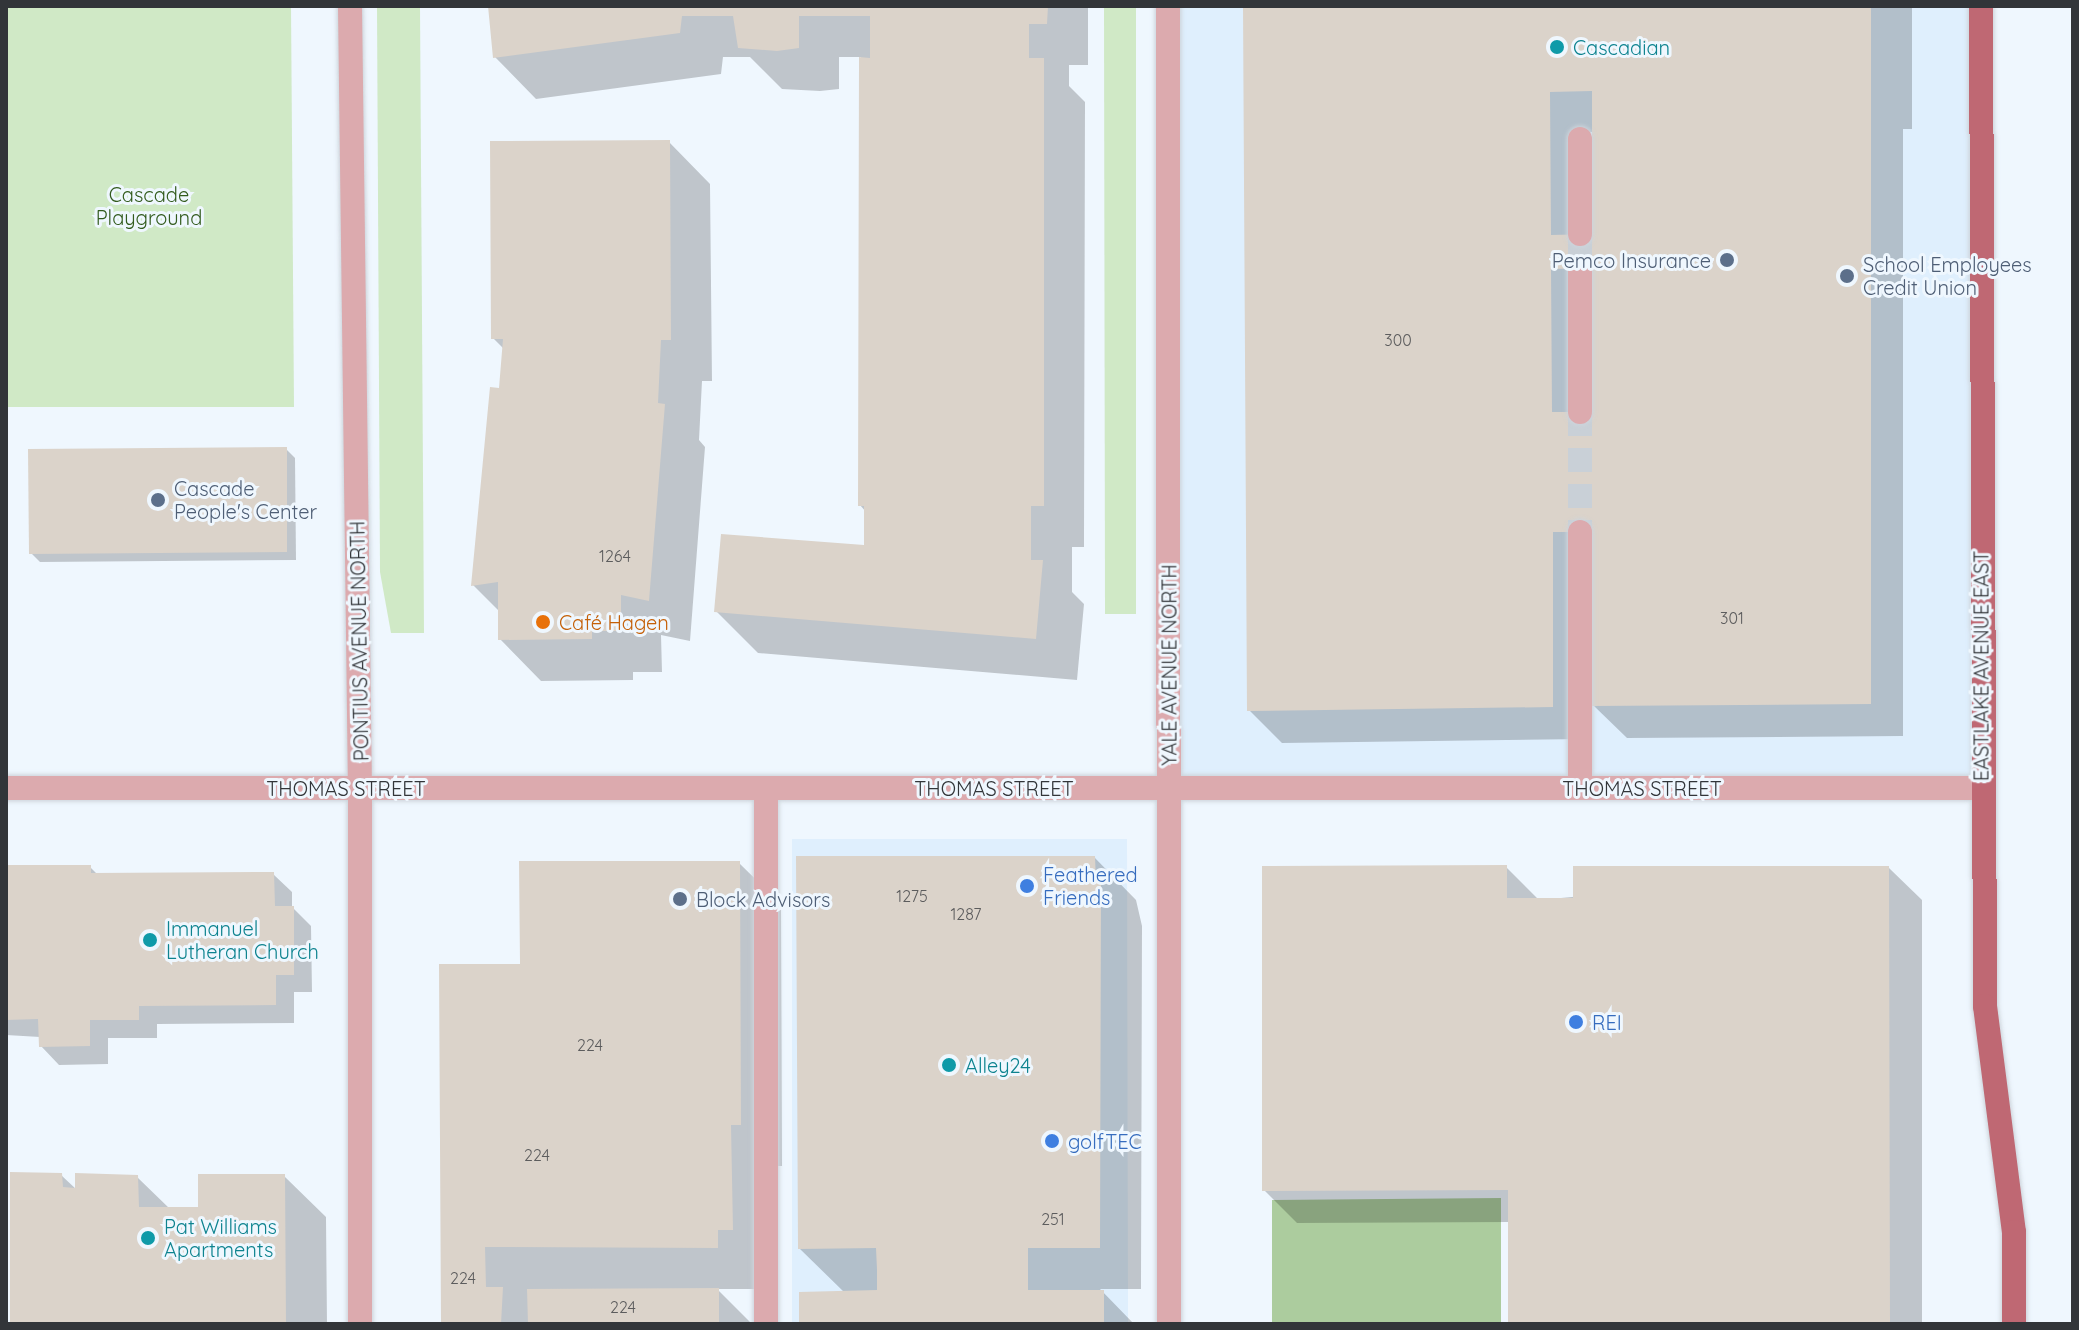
<!DOCTYPE html>
<html>
<head>
<meta charset="utf-8">
<style>
  body { margin:0 }
  #map { position:relative; width:2079px; height:1330px; overflow:hidden; background:#eff7fe; font-family:Quicksand,sans-serif }
  div>[style] { position:absolute }
  [style*='--x'] { left:calc(var(--x)*1px); top:calc(var(--y)*1px); width:calc(var(--w)*1px); rotate:calc(var(--a)*1deg) }
  .built>* { inset:0; background:#dfeffd }
  .green>* { inset:0; background:#d0e9c6 }
  .forest>* { inset:0; background:#accc9e }
  .shadow>* { inset:0; background:#0003 }
  .building>* { inset:0; background:#dbd3ca }
  .minor-tunnel>* { height:24px; margin-top:-12px; transform-origin:0; background:repeating-linear-gradient(90deg,#c9d0d7 0 24px,transparent 0 36px) }
  .roads { filter:drop-shadow(0 0 2px #cdd4db) drop-shadow(0 0 2px #cdd4db) }
  .minor>* { height:24px; margin:-12px; padding:0 12px; transform-origin:12px; border-radius:12px; background:#dcaaae }
  .major>* { height:24px; margin:-12px; padding:0 12px; transform-origin:12px; border-radius:12px; background:#bf6873 }
  .dots>* { width:22px; height:22px; translate:-50% -50%; box-sizing:border-box; border:4px solid #eff7fe; border-radius:50% }
  span { translate:-50% -50%; white-space:nowrap; text-align:center; line-height:1.15; -webkit-text-stroke:6px #eff7fe; paint-order:stroke }
  .number-label { font-size:16px; color:#5c5c5d }
  .number-label span { -webkit-text-stroke-width:0 }
  .culture-label { font-size:20px; color:#0d838f }
  .left { translate:0 -50%; text-align:left }
  .park-label { font-size:20px; color:#325b1d }
  .service-label { font-size:20px; color:#4e5e75 }
  .right { translate:-100% -50%; text-align:right }
  .food-label { font-size:20px; color:#c56008 }
  .street-label { font-size:20px; color:#323539 }
  .shop-label { font-size:20px; color:#366cbe }
  .frame { position:absolute; inset:0; border:8px solid #323539; pointer-events:none }
</style>
</head>
<body>
<div id="map">
  <div class="built">
    <i style="clip-path:polygon(1169px 6px,1981px 6px,1981px 788px,1169px 788px)"></i>
    <i style="clip-path:polygon(792px 839px,1127px 839px,1128px 1324px,792px 1324px)"></i>
  </div>
  <div class="green">
    <i style="clip-path:polygon(6px 6px,291px 6px,294px 407px,6px 407px)"></i>
    <i style="clip-path:polygon(377px 6px,420px 6px,424px 633px,391px 633px,380px 572px)"></i>
    <i style="clip-path:polygon(1104px 6px,1136px 6px,1136px 614px,1105px 614px)"></i>
  </div>
  <div class="forest">
    <i style="clip-path:polygon(1501px 1198px,1501px 1324px,1272px 1324px,1272px 1200px)"></i>
  </div>
  <div class="shadow">
    <i style="clip-path:polygon(490px 6px,1088px 6px,1088px 65px,1069px 65px,1069px 86px,1085px 102px,1084px 547px,1072px 547px,1072px 592px,1084px 604px,1077px 680px,758px 653px,716px 611px,866px 547px,866px 512px,860px 505px,861px 57px,839px 57px,839px 89px,820px 91px,782px 89px,750px 57px,723px 57px,721px 74px,536px 99px,495px 57px)"></i>
    <i style="clip-path:polygon(evenodd,1245px 6px,1912px 6px,1912px 129px,1903px 129px,1903px 736px,1627px 738px,1594px 706px,1594px 564px,1585px 739px,1282px 743px,1249px 710px,1245px 6px,1582px 132px,1594px 132px,1583px 236px,1582px 132px)"></i>
    <i style="clip-path:polygon(669px 142px,710px 184px,712px 381px,702px 381px,699px 440px,705px 447px,690px 641px,661px 635px,662px 672px,633px 672px,633px 680px,541px 681px,500px 639px,500px 612px,473px 585px,501px 390px,504px 349px,493px 338px)"></i>
    <i style="clip-path:polygon(286px 449px,295px 458px,296px 560px,40px 562px,31px 553px)"></i>
    <i style="clip-path:polygon(1095px 858px,1136px 900px,1142px 926px,1141px 1289px,1100px 1289px,1134px 1324px,801px 1324px,845px 1293px,800px 1249px)"></i>
    <i style="clip-path:polygon(739px 863px,781px 904px,782px 1166px,771px 1166px,759px 1289px,717px 1289px,752px 1324px,443px 1324px,522px 966px)"></i>
    <i style="clip-path:polygon(6px 867px,90px 867px,98px 875px,273px 874px,292px 892px,292px 907px,311px 926px,312px 992px,294px 992px,294px 1023px,157px 1024px,157px 1038px,108px 1038px,108px 1064px,59px 1065px,41px 1046px,40px 1037px,6px 1035px)"></i>
    <i style="clip-path:polygon(1506px 867px,1539px 900px,1889px 868px,1922px 900px,1922px 1324px,1510px 1324px,1510px 1222px,1297px 1223px,1264px 1190px)"></i>
    <i style="clip-path:polygon(61px 1175px,77px 1190px,137px 1177px,169px 1208px,200px 1208px,284px 1176px,326px 1217px,327px 1324px,12px 1324px)"></i>
  </div>
  <div class="building">
    <i style="clip-path:polygon(488px 6px,1048px 6px,1047px 24px,1029px 24px,1029px 58px,1044px 58px,1044px 506px,1031px 506px,1031px 560px,1043px 560px,1036px 639px,714px 612px,721px 534px,864px 545px,864px 506px,858px 506px,859px 57px,870px 58px,870px 16px,799px 16px,799px 48px,777px 51px,738px 48px,733px 16px,682px 16px,680px 33px,493px 58px)"></i>
    <i style="clip-path:polygon(evenodd,1243px 6px,1871px 6px,1871px 704px,1592px 706px,1592px 532px,1553px 532px,1553px 707px,1247px 711px,1243px 6px,1592px 91px,1592px 234px,1551px 235px,1550px 92px,1592px 91px,1243px 6px,1592px 268px,1592px 412px,1552px 412px,1551px 269px,1592px 268px)"></i>
    <i style="clip-path:polygon(670px 140px,671px 340px,661px 340px,658px 403px,665px 404px,649px 601px,621px 595px,621px 631px,592px 631px,592px 639px,498px 640px,498px 582px,471px 586px,490px 387px,499px 388px,503px 339px,491px 339px,490px 141px)"></i>
    <i style="clip-path:polygon(287px 447px,287px 552px,29px 554px,28px 449px)"></i>
    <i style="clip-path:polygon(796px 856px,1095px 856px,1096px 882px,1101px 882px,1100px 1248px,1028px 1248px,1028px 1290px,1104px 1290px,1104px 1324px,799px 1324px,799px 1292px,877px 1290px,877px 1270px,876px 1248px,798px 1249px)"></i>
    <i style="clip-path:polygon(519px 861px,740px 861px,741px 1125px,731px 1125px,733px 1230px,718px 1230px,718px 1248px,485px 1247px,486px 1287px,503px 1287px,501px 1324px,441px 1324px,439px 964px,520px 964px)"></i>
    <i style="clip-path:polygon(6px 865px,91px 865px,91px 873px,274px 872px,275px 906px,294px 906px,294px 975px,276px 975px,276px 1005px,139px 1006px,139px 1020px,90px 1020px,90px 1046px,39px 1047px,38px 1019px,6px 1020px)"></i>
    <i style="clip-path:polygon(1507px 865px,1507px 898px,1573px 898px,1573px 866px,1889px 866px,1890px 1324px,1508px 1324px,1508px 1190px,1262px 1191px,1262px 866px)"></i>
    <i style="clip-path:polygon(10px 1172px,62px 1173px,63px 1187px,75px 1188px,75px 1173px,138px 1175px,139px 1207px,198px 1207px,198px 1174px,285px 1174px,286px 1324px,10px 1324px)"></i>
    <i style="clip-path:polygon(719px 1288px,719px 1324px,528px 1324px,527px 1289px)"></i>
  </div>
  <div class="minor-tunnel">
    <i style="--x:1580;--y:234;--w:35;--a:90"></i>
    <i style="--x:1580;--y:412;--w:120;--a:90"></i>
  </div>
  <div class="roads">
    <div class="minor">
      <i style="--x:350;--y:6;--w:782;--a:89.27"></i>
      <i style="--x:360;--y:788;--w:536;--a:90"></i>
      <i style="--x:1168;--y:6;--w:1318;--a:89.96"></i>
      <i style="--x:1580;--y:139;--w:95;--a:90"></i>
      <i style="--x:1580;--y:269;--w:143;--a:90"></i>
      <i style="--x:1580;--y:532;--w:256;--a:90"></i>
      <i style="--x:6;--y:788;--w:1975;--a:0"></i>
      <i style="--x:766;--y:788;--w:536;--a:90"></i>
    </div>
    <div class="major">
      <i style="--x:1981;--y:6;--w:1000;--a:89.77"></i>
      <i style="--x:1985;--y:1006;--w:228;--a:82.7"></i>
      <i style="--x:2014;--y:1232;--w:92;--a:90"></i>
    </div>
  </div>
  <div class="dots">
    <i style="left:1557px;top:47px;background:#0f9aa8"></i>
    <i style="left:1727px;top:260px;background:#5c6f8a"></i>
    <i style="left:1847px;top:276px;background:#5c6f8a"></i>
    <i style="left:158px;top:500px;background:#5c6f8a"></i>
    <i style="left:543px;top:622px;background:#e8710a"></i>
    <i style="left:1027px;top:886px;background:#3f7fe0"></i>
    <i style="left:680px;top:899px;background:#5c6f8a"></i>
    <i style="left:150px;top:940px;background:#0f9aa8"></i>
    <i style="left:1576px;top:1022px;background:#3f7fe0"></i>
    <i style="left:949px;top:1065px;background:#0f9aa8"></i>
    <i style="left:1052px;top:1141px;background:#3f7fe0"></i>
    <i style="left:148px;top:1238px;background:#0f9aa8"></i>
  </div>
  <div class="number-label">
    <span style="left:1398px;top:340px">300</span>
    <span style="left:615px;top:556px">1264</span>
    <span style="left:1732px;top:618px">301</span>
    <span style="left:912px;top:896px">1275</span>
    <span style="left:966px;top:914px">1287</span>
    <span style="left:590px;top:1045px">224</span>
    <span style="left:537px;top:1155px">224</span>
    <span style="left:1053px;top:1219px">251</span>
    <span style="left:463px;top:1278px">224</span>
    <span style="left:623px;top:1307px">224</span>
  </div>
  <div class="culture-label">
    <span class="left" style="left:1573px;top:47px">Cascadian</span>
    <span class="left" style="left:166px;top:940px">Immanuel<br>Lutheran Church</span>
    <span class="left" style="left:965px;top:1065px">Alley24</span>
    <span class="left" style="left:164px;top:1238px">Pat Williams<br>Apartments</span>
  </div>
  <div class="park-label">
    <span style="left:149px;top:206px">Cascade<br>Playground</span>
  </div>
  <div class="service-label">
    <span class="right" style="left:1711px;top:260px">Pemco Insurance</span>
    <span class="left" style="left:1863px;top:276px">School Employees<br>Credit Union</span>
    <span class="left" style="left:174px;top:500px">Cascade<br>People's Center</span>
    <span class="left" style="left:696px;top:899px">Block Advisors</span>
  </div>
  <div class="food-label">
    <span class="left" style="left:559px;top:622px">Café Hagen</span>
  </div>
  <div class="street-label">
    <span style="left:359px;top:641px;rotate:-91deg">PONTIUS AVENUE NORTH</span>
    <span style="left:1169px;top:665px;rotate:-90deg">YALE AVENUE NORTH</span>
    <span style="left:1981px;top:666px;rotate:-90deg">EASTLAKE AVENUE EAST</span>
    <span style="left:346px;top:788px">THOMAS STREET</span>
    <span style="left:994px;top:788px">THOMAS STREET</span>
    <span style="left:1642px;top:788px">THOMAS STREET</span>
  </div>
  <div class="shop-label">
    <span class="left" style="left:1043px;top:886px">Feathered<br>Friends</span>
    <span class="left" style="left:1592px;top:1022px">REI</span>
    <span class="left" style="left:1068px;top:1141px">golfTEC</span>
  </div>
  <div class="frame"></div>
</div>
</body>
</html>
